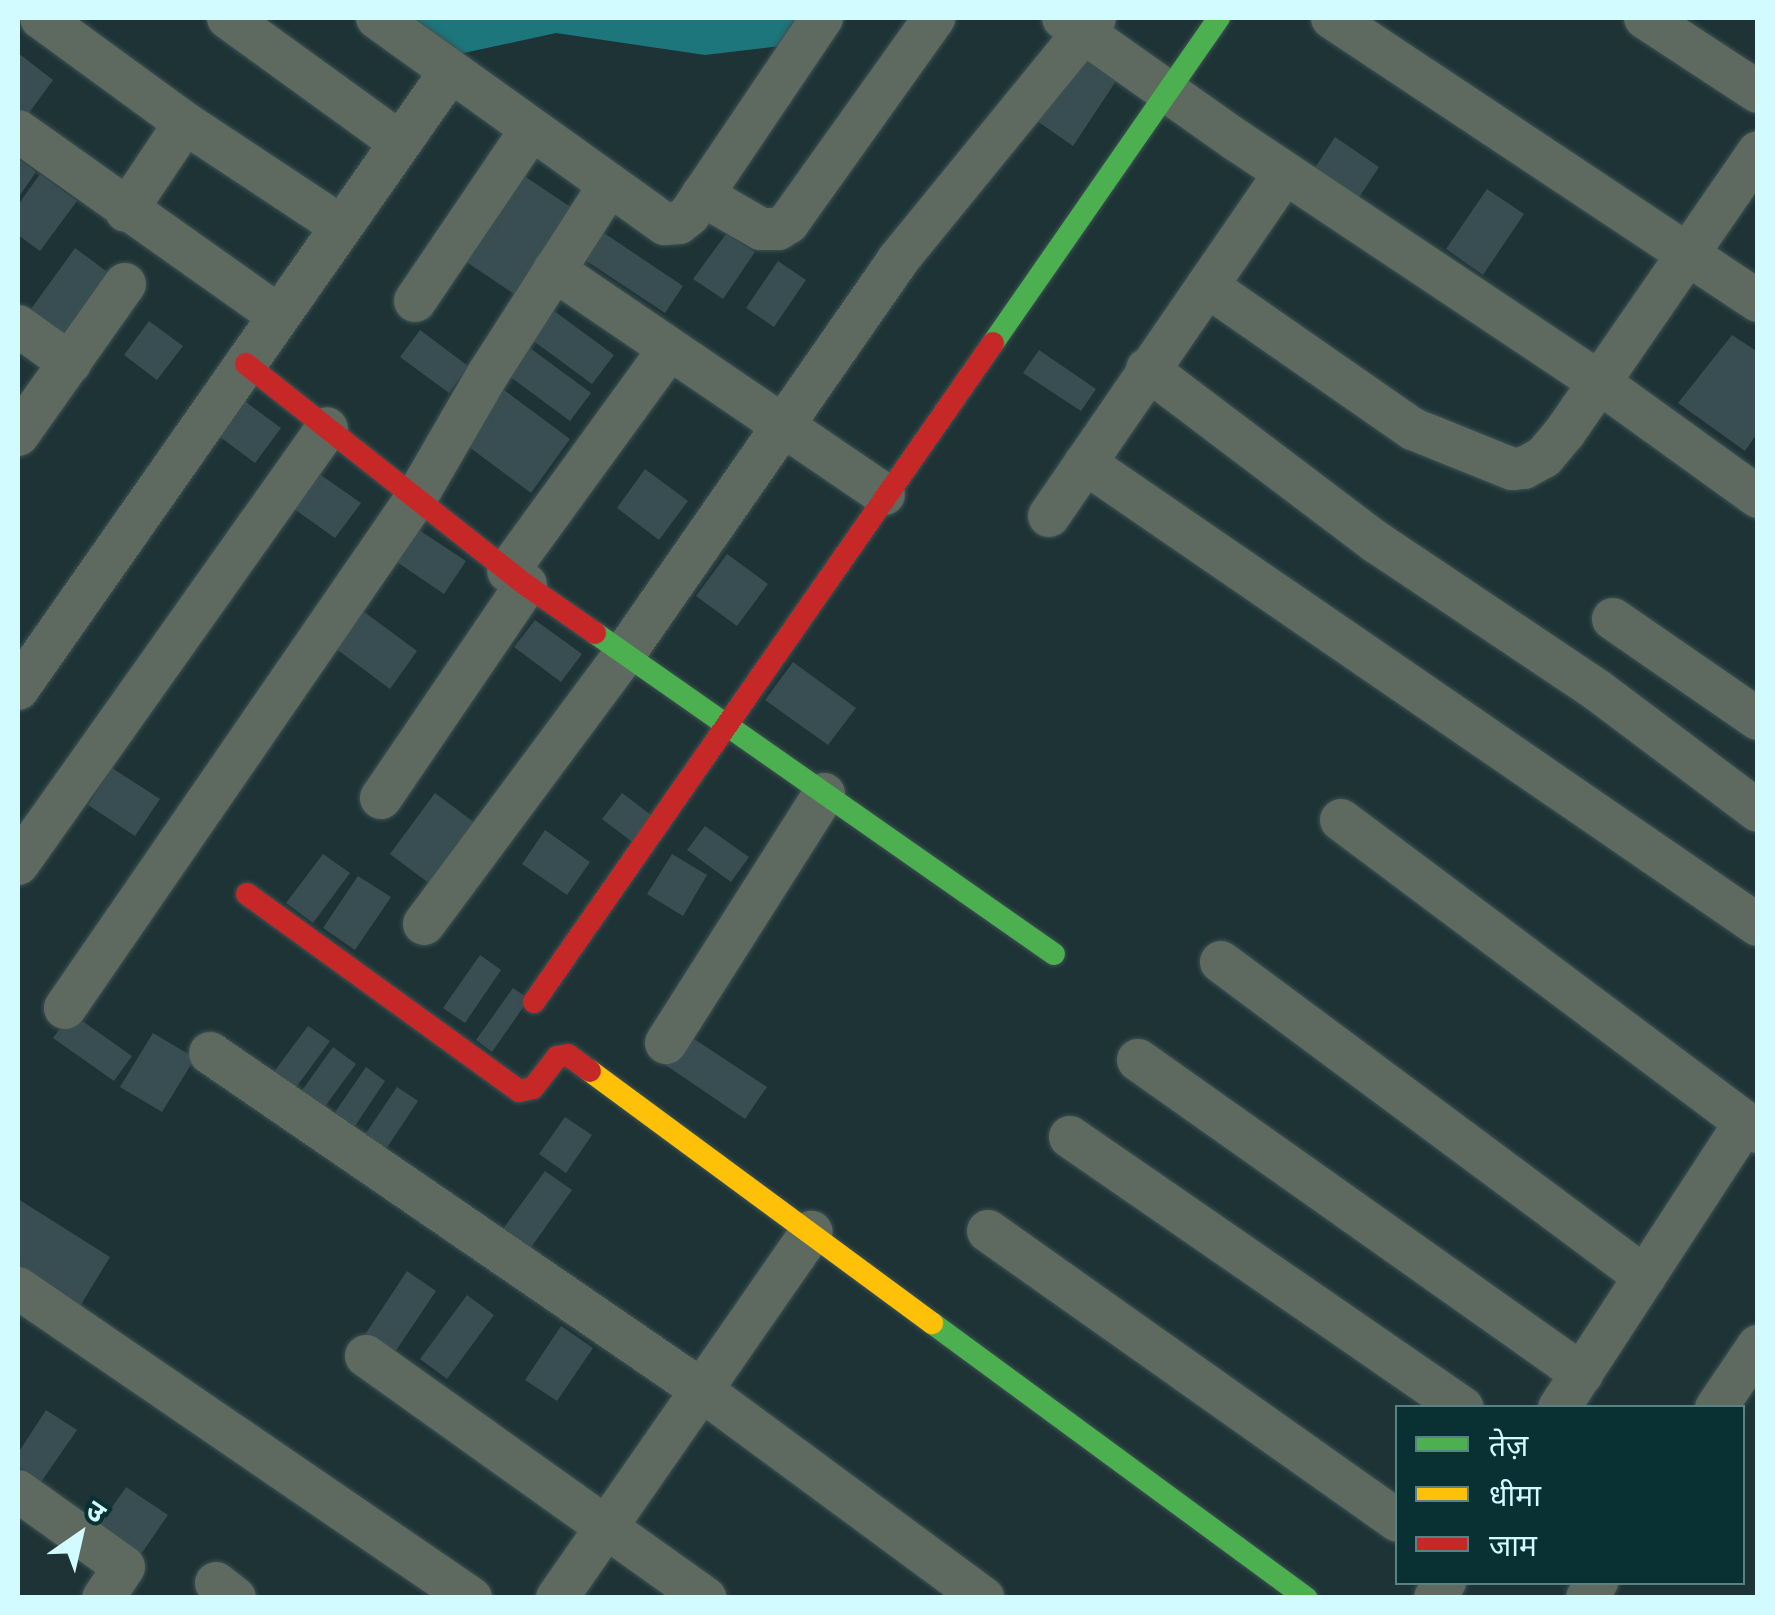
<!DOCTYPE html>
<html>
<head>
<meta charset="utf-8">
<style>
  body { margin:0 }
  #map { position:relative; width:1775px; height:1615px; overflow:hidden; background:#1e3335; font-family:"Noto Sans","Noto Sans Devanagari",sans-serif }
  div>[style] { position:absolute }
  [style*='--x'] { left:calc(var(--x)*1px); top:calc(var(--y)*1px); width:calc(var(--w)*1px); rotate:calc(var(--a)*1deg) }
  .water>* { inset:0; background:#1c767c }
  .building>* { inset:0; background:#394e52 }
  .roads { filter:drop-shadow(0 0 2px #3c5153) drop-shadow(0 0 2px #3c5153) }
  .street>* { height:42px; margin:-21px; padding:0 21px; transform-origin:21px; border-radius:21px; background:#5e6a60 }
  .fast>* { height:22px; margin:-11px; padding:0 11px; transform-origin:11px; border-radius:11px; background:#4caf50 }
  .slow>* { height:22px; margin:-11px; padding:0 11px; transform-origin:11px; border-radius:11px; background:#ffc107 }
  .jam>* { height:22px; margin:-11px; padding:0 11px; transform-origin:11px; border-radius:11px; background:#c62828 }
  span { translate:-50% -50%; white-space:nowrap; text-align:center; line-height:1.15; -webkit-text-stroke:8px #093134; paint-order:stroke }
  .frame { position:absolute; inset:0; border:20px solid #d1fbfe; pointer-events:none }
  .legend { position:absolute; left:1395px; top:1405px; width:350px; height:180px; box-sizing:border-box; background:#093134; border:2px solid #598285; margin:0; padding:12px 18px; list-style:none; font-size:30px; color:#d1fbfe }
  .legend li { display:flex; align-items:center; gap:20px; height:50px }
  .legend b { width:50px; border:2px solid #598285 }
  .north { position:absolute; left:30px; top:1485px; width:100px; height:100px; -webkit-text-stroke:8px #093134; paint-order:stroke; rotate:34deg; font-size:28px; font-weight:700; line-height:40px; text-align:center; color:#d1fbfe }
  .north::after { content:''; display:block; margin:auto; width:35px; height:45px; background:#d1fbfe; clip-path:polygon(50% 0,100% 100%,50% 72%,0 100%) }
</style>
</head>
<body>
<div id="map">
  <div class="water">
    <i style="clip-path:polygon(409px 18px,820px 18px,814px 42px,705px 55px,556px 33px,459px 54px)"></i>
  </div>
  <div class="building">
    <i style="clip-path:polygon(18px 53px,53px 80px,18px 128px)"></i>
    <i style="clip-path:polygon(1080px 57px,1116px 81px,1073px 146px,1037px 121px)"></i>
    <i style="clip-path:polygon(1335px 137px,1379px 167px,1358px 199px,1314px 169px)"></i>
    <i style="clip-path:polygon(18px 158px,36px 172px,18px 198px)"></i>
    <i style="clip-path:polygon(517px 171px,572px 208px,514px 294px,459px 257px)"></i>
    <i style="clip-path:polygon(40px 174px,77px 201px,40px 251px,18px 235px,18px 205px)"></i>
    <i style="clip-path:polygon(1487px 189px,1524px 214px,1483px 275px,1446px 249px)"></i>
    <i style="clip-path:polygon(601px 231px,683px 286px,665px 313px,582px 258px)"></i>
    <i style="clip-path:polygon(726px 234px,755px 252px,723px 299px,693px 279px)"></i>
    <i style="clip-path:polygon(75px 248px,113px 276px,64px 343px,26px 316px)"></i>
    <i style="clip-path:polygon(778px 261px,806px 280px,774px 327px,746px 308px)"></i>
    <i style="clip-path:polygon(546px 305px,614px 355px,592px 384px,524px 334px)"></i>
    <i style="clip-path:polygon(149px 321px,183px 346px,157px 380px,124px 355px)"></i>
    <i style="clip-path:polygon(420px 330px,468px 366px,449px 393px,400px 357px)"></i>
    <i style="clip-path:polygon(1732px 335px,1758px 352px,1758px 432px,1745px 451px,1678px 403px)"></i>
    <i style="clip-path:polygon(519px 340px,591px 393px,570px 421px,498px 368px)"></i>
    <i style="clip-path:polygon(1039px 350px,1096px 389px,1081px 411px,1023px 373px)"></i>
    <i style="clip-path:polygon(500px 387px,570px 439px,531px 493px,461px 441px)"></i>
    <i style="clip-path:polygon(234px 393px,281px 428px,255px 463px,208px 428px)"></i>
    <i style="clip-path:polygon(645px 469px,688px 501px,659px 540px,617px 508px)"></i>
    <i style="clip-path:polygon(315px 471px,361px 503px,335px 538px,290px 506px)"></i>
    <i style="clip-path:polygon(410px 524px,466px 561px,444px 594px,388px 556px)"></i>
    <i style="clip-path:polygon(727px 554px,768px 584px,737px 626px,696px 596px)"></i>
    <i style="clip-path:polygon(363px 611px,417px 651px,390px 689px,335px 648px)"></i>
    <i style="clip-path:polygon(535px 620px,582px 654px,561px 682px,514px 647px)"></i>
    <i style="clip-path:polygon(793px 662px,856px 708px,828px 745px,765px 700px)"></i>
    <i style="clip-path:polygon(112px 768px,160px 799px,135px 836px,88px 805px)"></i>
    <i style="clip-path:polygon(435px 793px,479px 826px,434px 887px,390px 854px)"></i>
    <i style="clip-path:polygon(622px 793px,659px 821px,639px 847px,602px 819px)"></i>
    <i style="clip-path:polygon(705px 826px,749px 857px,731px 882px,687px 850px)"></i>
    <i style="clip-path:polygon(545px 830px,590px 862px,567px 895px,522px 864px)"></i>
    <i style="clip-path:polygon(323px 854px,350px 873px,313px 923px,286px 903px)"></i>
    <i style="clip-path:polygon(672px 854px,707px 875px,683px 916px,647px 894px)"></i>
    <i style="clip-path:polygon(358px 876px,391px 897px,355px 950px,323px 928px)"></i>
    <i style="clip-path:polygon(480px 955px,501px 970px,465px 1023px,443px 1008px)"></i>
    <i style="clip-path:polygon(513px 988px,529px 999px,492px 1052px,476px 1040px)"></i>
    <i style="clip-path:polygon(71px 1013px,132px 1056px,114px 1081px,53px 1038px)"></i>
    <i style="clip-path:polygon(308px 1026px,330px 1041px,292px 1093px,270px 1077px)"></i>
    <i style="clip-path:polygon(153px 1033px,195px 1058px,162px 1112px,120px 1087px)"></i>
    <i style="clip-path:polygon(685px 1033px,767px 1087px,745px 1119px,664px 1064px)"></i>
    <i style="clip-path:polygon(333px 1047px,356px 1064px,321px 1112px,298px 1096px)"></i>
    <i style="clip-path:polygon(366px 1067px,385px 1081px,349px 1135px,329px 1121px)"></i>
    <i style="clip-path:polygon(397px 1087px,418px 1101px,382px 1155px,360px 1142px)"></i>
    <i style="clip-path:polygon(565px 1117px,592px 1135px,566px 1173px,539px 1154px)"></i>
    <i style="clip-path:polygon(545px 1171px,572px 1190px,522px 1260px,495px 1240px)"></i>
    <i style="clip-path:polygon(18px 1199px,110px 1257px,74px 1316px,18px 1281px)"></i>
    <i style="clip-path:polygon(407px 1271px,436px 1291px,393px 1355px,364px 1336px)"></i>
    <i style="clip-path:polygon(467px 1295px,494px 1315px,447px 1379px,420px 1359px)"></i>
    <i style="clip-path:polygon(561px 1326px,593px 1348px,557px 1401px,525px 1380px)"></i>
    <i style="clip-path:polygon(46px 1410px,77px 1430px,41px 1482px,18px 1466px,18px 1453px)"></i>
    <i style="clip-path:polygon(126px 1487px,168px 1515px,139px 1557px,97px 1529px)"></i>
  </div>
  <div class="roads">
    <div class="street">
      <i style="--x:41;--y:18;--w:178;--a:36.1"></i>
      <i style="--x:185;--y:123;--w:185;--a:33.5"></i>
      <i style="--x:228;--y:18;--w:211;--a:35.9"></i>
      <i style="--x:377;--y:18;--w:354;--a:35.6"></i>
      <i style="--x:665;--y:224;--w:14;--a:-4"></i>
      <i style="--x:679;--y:223;--w:13;--a:-39"></i>
      <i style="--x:689;--y:215;--w:238;--a:-56"></i>
      <i style="--x:1063;--y:18;--w:212;--a:35.2"></i>
      <i style="--x:1236;--y:140;--w:438;--a:33.7"></i>
      <i style="--x:1600;--y:383;--w:195;--a:35.8"></i>
      <i style="--x:1332;--y:18;--w:511;--a:33.6"></i>
      <i style="--x:1645;--y:18;--w:135;--a:33.2"></i>
      <i style="--x:18;--y:131;--w:319;--a:35.3"></i>
      <i style="--x:702;--y:195;--w:68;--a:30"></i>
      <i style="--x:761;--y:229;--w:17;--a:0"></i>
      <i style="--x:778;--y:229;--w:12;--a:-31"></i>
      <i style="--x:788;--y:223;--w:252;--a:-54.5"></i>
      <i style="--x:126;--y:211;--w:106;--a:-56.2"></i>
      <i style="--x:554;--y:270;--w:399;--a:34.2"></i>
      <i style="--x:1207;--y:286;--w:251;--a:34.8"></i>
      <i style="--x:1413;--y:429;--w:107;--a:22"></i>
      <i style="--x:1512;--y:469;--w:12;--a:-5"></i>
      <i style="--x:1524;--y:468;--w:23;--a:-29"></i>
      <i style="--x:1544;--y:457;--w:33;--a:-50"></i>
      <i style="--x:1565;--y:432;--w:340;--a:-55.4"></i>
      <i style="--x:415;--y:301;--w:205;--a:-55.9"></i>
      <i style="--x:18;--y:326;--w:64;--a:35.4"></i>
      <i style="--x:1147;--y:369;--w:287;--a:37.1"></i>
      <i style="--x:1376;--y:542;--w:266;--a:33.8"></i>
      <i style="--x:1597;--y:690;--w:201;--a:36.9"></i>
      <i style="--x:18;--y:435;--w:185;--a:-54.7"></i>
      <i style="--x:1085;--y:463;--w:816;--a:34.47"></i>
      <i style="--x:1049;--y:516;--w:416;--a:-55.5"></i>
      <i style="--x:508;--y:571;--w:274;--a:-54"></i>
      <i style="--x:1613;--y:619;--w:176;--a:34.6"></i>
      <i style="--x:18;--y:689;--w:753;--a:-55"></i>
      <i style="--x:381;--y:798;--w:258;--a:-55.8"></i>
      <i style="--x:1341;--y:820;--w:521;--a:36.8"></i>
      <i style="--x:18;--y:864;--w:534;--a:-54.67"></i>
      <i style="--x:424;--y:924;--w:337;--a:-53.4"></i>
      <i style="--x:625;--y:653;--w:477;--a:-55.2"></i>
      <i style="--x:897;--y:261;--w:313;--a:-50.8"></i>
      <i style="--x:1221;--y:962;--w:528;--a:36.61"></i>
      <i style="--x:65;--y:1008;--w:619;--a:-55.46"></i>
      <i style="--x:416;--y:498;--w:143;--a:-59.9"></i>
      <i style="--x:488;--y:374;--w:222;--a:-57.3"></i>
      <i style="--x:666;--y:1043;--w:295;--a:-57.6"></i>
      <i style="--x:210;--y:1053;--w:594;--a:34.44"></i>
      <i style="--x:700;--y:1389;--w:352;--a:36.4"></i>
      <i style="--x:1138;--y:1060;--w:544;--a:35.27"></i>
      <i style="--x:1070;--y:1137;--w:477;--a:34.6"></i>
      <i style="--x:988;--y:1231;--w:502;--a:35.27"></i>
      <i style="--x:18;--y:1288;--w:549;--a:34.38"></i>
      <i style="--x:366;--y:1356;--w:417;--a:35.5"></i>
      <i style="--x:1559;--y:1408;--w:339;--a:-56.9"></i>
      <i style="--x:1716;--y:1408;--w:75;--a:-55.9"></i>
      <i style="--x:18;--y:1491;--w:130;--a:35.6"></i>
      <i style="--x:124;--y:1567;--w:37;--a:124"></i>
      <i style="--x:216;--y:1583;--w:24;--a:38"></i>
      <i style="--x:557;--y:1598;--w:446;--a:-55.2"></i>
      <i style="--x:1435;--y:1598;--w:19;--a:-58"></i>
      <i style="--x:1587;--y:1598;--w:19;--a:-58"></i>
    </div>
    <div class="fast">
      <i style="--x:993;--y:343;--w:396;--a:-55.2"></i>
      <i style="--x:595;--y:633;--w:560;--a:34.97"></i>
      <i style="--x:932;--y:1323;--w:465;--a:36.3"></i>
    </div>
    <div class="slow">
      <i style="--x:590;--y:1071;--w:425;--a:36.4"></i>
    </div>
    <div class="jam">
      <i style="--x:246;--y:364;--w:357;--a:38.3"></i>
      <i style="--x:526;--y:585;--w:84;--a:34.8"></i>
      <i style="--x:247;--y:894;--w:336;--a:35.9"></i>
      <i style="--x:519;--y:1091;--w:14;--a:-12"></i>
      <i style="--x:533;--y:1088;--w:39;--a:-52"></i>
      <i style="--x:557;--y:1057;--w:11;--a:-10"></i>
      <i style="--x:568;--y:1055;--w:27;--a:36"></i>
      <i style="--x:534;--y:1002;--w:803;--a:-55.14"></i>
    </div>
  </div>
  <div class="frame"></div>
  <ul class="legend">
  <li><b style="height:12px;background:#4caf50"></b>तेज़</li>
  <li><b style="height:12px;background:#ffc107"></b>धीमा</li>
  <li><b style="height:12px;background:#c62828"></b>जाम</li>
  </ul>
  <div class="north">उ</div>
</div>
</body>
</html>
